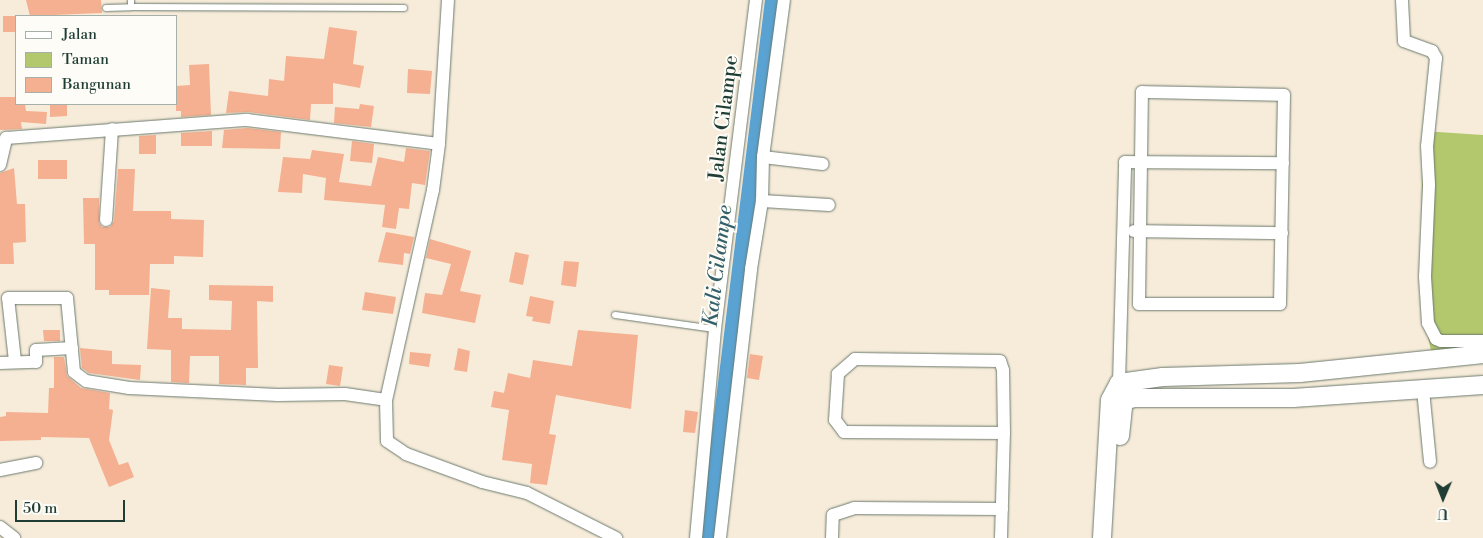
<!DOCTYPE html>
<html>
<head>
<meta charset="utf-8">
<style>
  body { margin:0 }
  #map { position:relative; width:1483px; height:538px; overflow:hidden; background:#f7ecda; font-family:"Libre Bodoni",serif }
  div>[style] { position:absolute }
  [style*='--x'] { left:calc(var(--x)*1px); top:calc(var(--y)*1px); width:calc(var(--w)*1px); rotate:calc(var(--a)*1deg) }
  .green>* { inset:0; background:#b3c86c }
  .canal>* { height:15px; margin:-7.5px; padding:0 7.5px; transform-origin:7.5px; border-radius:7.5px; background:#5aa2d1 }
  .building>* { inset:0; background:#f4b090 }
  .roads { filter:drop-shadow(0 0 1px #6b7a6e) drop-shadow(0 0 1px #6b7a6e) }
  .lane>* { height:6px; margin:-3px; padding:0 3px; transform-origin:3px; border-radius:3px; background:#fff }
  .street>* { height:12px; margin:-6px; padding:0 6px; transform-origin:6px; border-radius:6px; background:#fff }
  .secondary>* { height:18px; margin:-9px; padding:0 9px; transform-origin:9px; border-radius:9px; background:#fff }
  span { translate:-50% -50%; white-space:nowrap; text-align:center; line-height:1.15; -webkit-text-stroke:4px #fdfcf7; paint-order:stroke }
  .street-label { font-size:20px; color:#1f3d34 }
  .water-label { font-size:21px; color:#34606b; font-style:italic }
  .legend { position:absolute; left:15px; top:15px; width:162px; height:90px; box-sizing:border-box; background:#fdfcf7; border:1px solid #a4b0a9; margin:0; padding:6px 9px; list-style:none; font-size:15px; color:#1f3d34 }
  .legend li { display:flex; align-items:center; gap:10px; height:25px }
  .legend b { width:25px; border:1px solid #a4b0a9 }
  .north { position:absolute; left:1418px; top:473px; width:50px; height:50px; -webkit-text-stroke:4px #fdfcf7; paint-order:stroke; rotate:181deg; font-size:14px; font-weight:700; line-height:20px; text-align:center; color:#1f3d34 }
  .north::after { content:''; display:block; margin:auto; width:18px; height:22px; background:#1f3d34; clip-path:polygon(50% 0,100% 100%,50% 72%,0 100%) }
  .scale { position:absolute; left:15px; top:500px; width:110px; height:22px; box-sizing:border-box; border:2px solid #1f3d34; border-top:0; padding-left:6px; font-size:15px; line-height:18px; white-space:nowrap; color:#1f3d34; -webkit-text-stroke:4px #fdfcf7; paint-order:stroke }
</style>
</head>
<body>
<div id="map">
  <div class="green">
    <i style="clip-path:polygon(1423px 131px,1483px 135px,1483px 348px,1431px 351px,1420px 299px)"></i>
  </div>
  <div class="canal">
    <i style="--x:706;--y:538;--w:542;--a:-83.01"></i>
  </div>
  <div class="building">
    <i style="clip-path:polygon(26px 0,101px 0,102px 13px,30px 16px)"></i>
    <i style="clip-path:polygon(3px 16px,16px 16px,16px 32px,3px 32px)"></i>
    <i style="clip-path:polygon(329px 27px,357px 31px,353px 64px,364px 66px,360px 88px,333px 83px,333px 104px,311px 104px,310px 120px,248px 112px,226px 113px,229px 91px,268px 96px,269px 79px,284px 81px,286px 56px,324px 59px)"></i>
    <i style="clip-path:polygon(209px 64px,211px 115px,181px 117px,181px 111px,176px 111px,176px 86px,190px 85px,189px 65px)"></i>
    <i style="clip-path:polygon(408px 69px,432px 71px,430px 94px,407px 93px)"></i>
    <i style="clip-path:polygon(0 97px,16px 97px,16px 104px,25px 104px,26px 111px,47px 112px,46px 124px,21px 122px,22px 129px,0 130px)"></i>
    <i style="clip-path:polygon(50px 104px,67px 104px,67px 116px,50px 117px)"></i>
    <i style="clip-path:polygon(360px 104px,374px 106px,371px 127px,334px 123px,335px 107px,359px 109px)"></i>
    <i style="clip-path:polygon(247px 128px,281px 132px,280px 149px,222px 148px,224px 130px)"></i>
    <i style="clip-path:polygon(212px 131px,212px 146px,181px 146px,181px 133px)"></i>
    <i style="clip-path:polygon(156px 135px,156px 154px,139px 154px,139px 136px)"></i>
    <i style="clip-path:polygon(352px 141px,374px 144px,372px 163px,350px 161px)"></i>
    <i style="clip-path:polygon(406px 148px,430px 151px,425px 185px,412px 183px,409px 209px,399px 208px,396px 229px,382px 227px,385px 205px,324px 200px,326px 178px,303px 174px,302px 193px,278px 192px,283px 157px,310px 159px,312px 150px,344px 154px,339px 182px,371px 186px,378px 157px,404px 162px)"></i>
    <i style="clip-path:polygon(38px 160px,67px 160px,67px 179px,38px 179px)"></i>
    <i style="clip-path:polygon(14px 168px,17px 204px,25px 204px,26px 242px,13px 243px,14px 264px,0 264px,0 173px)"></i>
    <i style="clip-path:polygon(118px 169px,135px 169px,133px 211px,171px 211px,171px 219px,204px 220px,203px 257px,174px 256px,174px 264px,150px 264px,149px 295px,109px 295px,109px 290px,95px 290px,95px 244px,84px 244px,83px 198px,99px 198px,99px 223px,102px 227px,110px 227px,114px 221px)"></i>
    <i style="clip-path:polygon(386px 232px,414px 237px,410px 254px,404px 253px,403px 265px,378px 262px)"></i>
    <i style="clip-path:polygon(430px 239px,471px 251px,460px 291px,481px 295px,475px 323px,422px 313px,425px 293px,442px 295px,451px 264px,426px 258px)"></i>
    <i style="clip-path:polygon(515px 252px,529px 255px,523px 285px,509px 282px)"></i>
    <i style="clip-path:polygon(564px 261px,579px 262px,576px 287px,561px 285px)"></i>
    <i style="clip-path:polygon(209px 285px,273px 286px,273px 302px,257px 301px,258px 368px,246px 368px,246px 385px,219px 384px,219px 356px,190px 356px,189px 383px,171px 382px,171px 350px,147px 349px,151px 288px,170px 290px,168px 318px,182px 318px,182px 329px,231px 330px,232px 301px,209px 300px)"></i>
    <i style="clip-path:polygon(365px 292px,396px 297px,393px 314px,362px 310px)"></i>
    <i style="clip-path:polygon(530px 296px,554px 301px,550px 324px,532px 321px,533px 317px,526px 316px)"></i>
    <i style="clip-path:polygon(43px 330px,60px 330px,60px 341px,44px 341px)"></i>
    <i style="clip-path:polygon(578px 330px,638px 335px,631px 409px,556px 395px,549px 434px,556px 435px,547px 485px,530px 483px,532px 464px,502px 460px,509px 410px,491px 407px,494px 391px,504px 393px,508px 373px,530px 378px,533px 360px,572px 366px)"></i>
    <i style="clip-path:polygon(80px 348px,112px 351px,112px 364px,141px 365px,140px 380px,89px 373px,82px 368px)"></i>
    <i style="clip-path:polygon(458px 348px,470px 351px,467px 372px,454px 370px)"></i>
    <i style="clip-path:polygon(410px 352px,431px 354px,429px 367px,409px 364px)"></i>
    <i style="clip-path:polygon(750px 354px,763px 356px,759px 380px,747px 378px)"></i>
    <i style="clip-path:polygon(54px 357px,64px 357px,67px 376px,81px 388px,110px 393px,109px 409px,113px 410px,109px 440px,119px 465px,128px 462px,134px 477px,109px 487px,89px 438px,41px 437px,41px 440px,0 441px,0 417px,6px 416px,6px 412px,48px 413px,49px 388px,54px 388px)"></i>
    <i style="clip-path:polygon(329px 365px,343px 367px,340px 386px,326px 384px)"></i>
    <i style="clip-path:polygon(685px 410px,698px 412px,695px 433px,683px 432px)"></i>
  </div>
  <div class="roads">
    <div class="lane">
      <i style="--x:131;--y:0;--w:7;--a:90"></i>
      <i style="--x:131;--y:7;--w:273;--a:0.2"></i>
      <i style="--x:106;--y:8;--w:25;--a:-2"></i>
      <i style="--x:615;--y:315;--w:101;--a:8"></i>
    </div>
    <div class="street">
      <i style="--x:448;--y:0;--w:144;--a:93.6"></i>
      <i style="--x:439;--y:144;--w:46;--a:97.4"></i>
      <i style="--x:433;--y:190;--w:215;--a:102.6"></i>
      <i style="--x:386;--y:400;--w:41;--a:88.6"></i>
      <i style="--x:387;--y:441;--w:23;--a:34"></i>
      <i style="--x:406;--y:454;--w:81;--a:20.2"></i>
      <i style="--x:482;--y:482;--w:46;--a:13.7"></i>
      <i style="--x:527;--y:493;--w:100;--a:26.8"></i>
      <i style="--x:1402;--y:0;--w:41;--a:87.2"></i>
      <i style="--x:1404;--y:41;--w:30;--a:20"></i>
      <i style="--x:1432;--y:51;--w:8;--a:60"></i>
      <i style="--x:1436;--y:58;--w:88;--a:95.8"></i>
      <i style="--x:1427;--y:146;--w:39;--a:87"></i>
      <i style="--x:1429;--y:185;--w:92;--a:92.5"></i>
      <i style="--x:1425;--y:277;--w:46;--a:86.3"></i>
      <i style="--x:1428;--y:323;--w:18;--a:63"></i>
      <i style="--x:1436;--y:339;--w:5;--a:22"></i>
      <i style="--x:1441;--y:341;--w:42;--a:0"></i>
      <i style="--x:1142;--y:92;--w:142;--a:1.2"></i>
      <i style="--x:1284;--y:95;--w:209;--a:91.1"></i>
      <i style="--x:1280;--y:304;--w:141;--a:180"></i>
      <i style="--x:1139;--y:304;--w:212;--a:-89.2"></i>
      <i style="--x:763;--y:157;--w:60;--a:6.7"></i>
      <i style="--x:0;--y:165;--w:28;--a:-77"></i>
      <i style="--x:6;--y:138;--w:242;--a:-4.3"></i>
      <i style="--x:247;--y:120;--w:193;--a:7.1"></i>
      <i style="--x:762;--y:201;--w:67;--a:3.4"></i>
      <i style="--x:106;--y:220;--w:91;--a:-86.2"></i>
      <i style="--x:1134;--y:231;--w:148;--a:0.8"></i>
      <i style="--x:15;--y:361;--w:63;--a:-96.3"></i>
      <i style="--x:8;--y:298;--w:59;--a:0"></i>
      <i style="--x:67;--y:298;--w:74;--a:84.6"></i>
      <i style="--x:74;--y:372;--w:15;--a:37"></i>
      <i style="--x:86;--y:381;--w:44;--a:9.2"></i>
      <i style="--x:129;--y:388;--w:149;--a:2.7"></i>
      <i style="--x:278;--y:395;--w:67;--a:-0.9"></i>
      <i style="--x:345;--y:394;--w:41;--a:8.3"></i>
      <i style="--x:0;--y:363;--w:36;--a:-2"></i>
      <i style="--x:36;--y:362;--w:12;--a:-90"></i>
      <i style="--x:36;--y:350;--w:36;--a:-3"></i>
      <i style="--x:1122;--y:390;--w:8;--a:-113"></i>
      <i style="--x:1119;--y:383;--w:221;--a:-88.4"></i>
      <i style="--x:1125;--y:162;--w:158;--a:0.4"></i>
      <i style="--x:1423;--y:390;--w:72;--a:84.4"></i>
      <i style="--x:0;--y:470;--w:37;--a:-11"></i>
      <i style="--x:0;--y:527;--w:18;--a:38"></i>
      <i style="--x:696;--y:538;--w:210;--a:-84.8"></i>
      <i style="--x:715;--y:329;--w:332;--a:-82.9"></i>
      <i style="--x:720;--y:538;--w:271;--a:-83.4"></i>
      <i style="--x:751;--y:269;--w:69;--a:-80.8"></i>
      <i style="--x:762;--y:201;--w:44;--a:-88.7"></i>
      <i style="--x:763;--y:157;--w:158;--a:-82.4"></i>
      <i style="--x:832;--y:538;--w:23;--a:-88"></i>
      <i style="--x:833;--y:515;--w:22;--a:-18"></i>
      <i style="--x:854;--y:508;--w:148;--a:0.4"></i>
      <i style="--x:1001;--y:538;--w:105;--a:-88.4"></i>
      <i style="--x:1004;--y:433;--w:63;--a:-90.9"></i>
      <i style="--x:1003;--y:370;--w:9;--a:-108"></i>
      <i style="--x:1000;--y:361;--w:145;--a:-179.2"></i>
      <i style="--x:855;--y:359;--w:23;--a:139"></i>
      <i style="--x:838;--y:374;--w:46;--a:93.7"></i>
      <i style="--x:835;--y:420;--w:15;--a:53"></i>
      <i style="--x:844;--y:432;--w:160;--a:0.4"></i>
    </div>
    <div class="secondary">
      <i style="--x:1120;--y:436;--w:30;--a:-84"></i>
      <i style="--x:1123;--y:406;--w:7;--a:-63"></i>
      <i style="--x:1126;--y:400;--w:9;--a:-13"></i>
      <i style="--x:1135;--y:398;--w:158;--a:0"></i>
      <i style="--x:1293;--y:398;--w:190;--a:-3.9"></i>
      <i style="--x:1102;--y:538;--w:138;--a:-86.7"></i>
      <i style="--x:1110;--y:400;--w:19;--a:-62"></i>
      <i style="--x:1119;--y:383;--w:44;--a:-7.8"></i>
      <i style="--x:1163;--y:377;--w:137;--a:-1.7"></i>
      <i style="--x:1300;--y:373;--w:184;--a:-5.9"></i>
    </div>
  </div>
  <div class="street-label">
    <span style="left:724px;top:118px;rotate:-83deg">Jalan Cilampe</span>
  </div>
  <div class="water-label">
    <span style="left:718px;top:266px;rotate:-83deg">Kali Cilampe</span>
  </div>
  <ul class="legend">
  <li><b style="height:6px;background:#fff"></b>Jalan</li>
  <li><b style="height:14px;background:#b3c86c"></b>Taman</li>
  <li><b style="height:14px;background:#f4b090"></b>Bangunan</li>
  </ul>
  <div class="north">U</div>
  <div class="scale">50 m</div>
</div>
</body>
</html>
